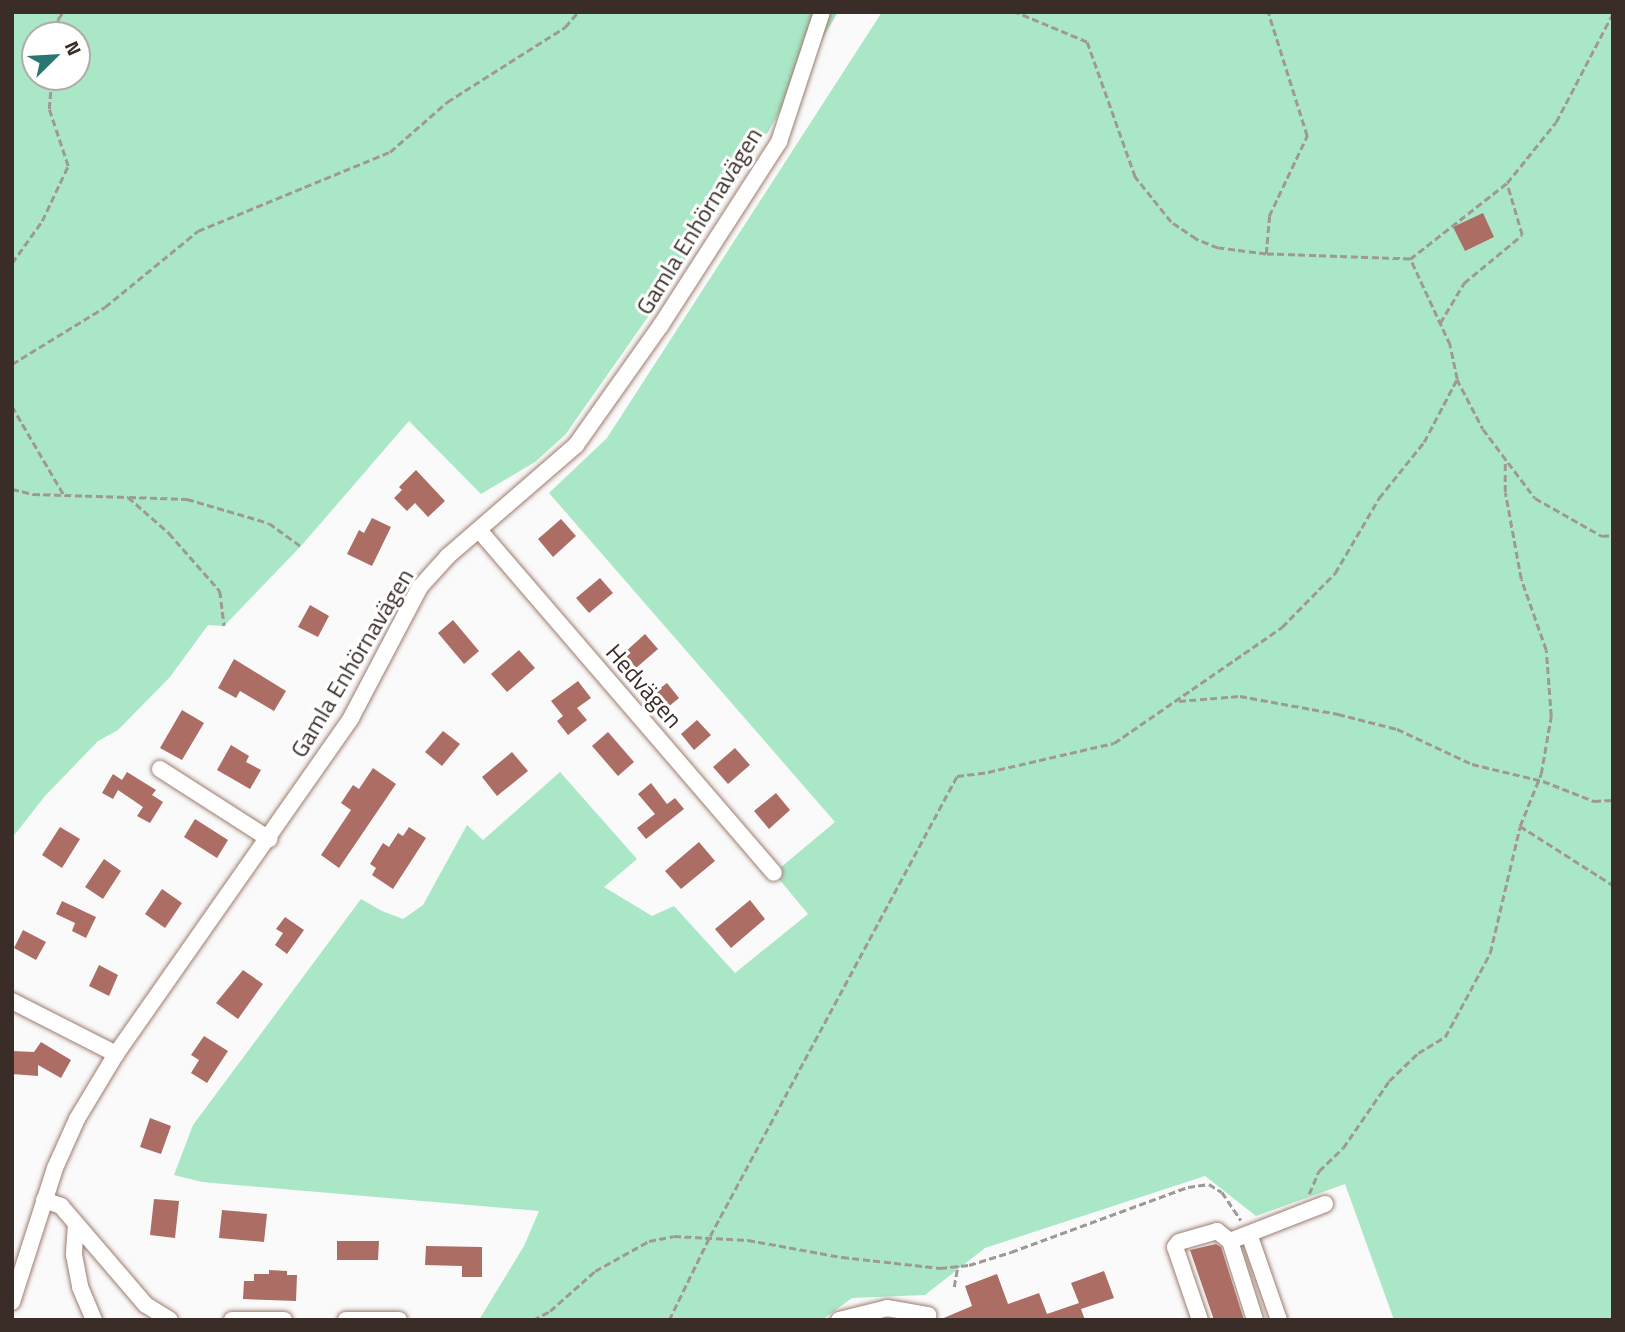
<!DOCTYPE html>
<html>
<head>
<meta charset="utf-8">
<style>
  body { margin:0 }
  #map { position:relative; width:1625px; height:1332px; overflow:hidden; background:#fafafa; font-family:"Titillium Web",sans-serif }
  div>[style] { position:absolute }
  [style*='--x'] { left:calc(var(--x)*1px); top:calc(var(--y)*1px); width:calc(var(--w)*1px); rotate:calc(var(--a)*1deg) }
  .green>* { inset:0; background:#a9e7c7 }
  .building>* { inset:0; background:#ac6d64 }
  .path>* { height:2.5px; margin-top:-1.25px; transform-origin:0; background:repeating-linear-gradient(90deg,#9f9996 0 7px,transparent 0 10.5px) }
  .roads { filter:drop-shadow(0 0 2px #9c7d6e) drop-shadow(0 0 2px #9c7d6e) }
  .minor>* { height:16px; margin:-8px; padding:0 8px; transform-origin:8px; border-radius:8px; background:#fff }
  span { translate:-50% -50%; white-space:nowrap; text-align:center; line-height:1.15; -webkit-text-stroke:6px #fff; paint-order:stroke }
  .street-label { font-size:24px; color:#3a2d27 }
  .frame { position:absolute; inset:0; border:14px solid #3a2d27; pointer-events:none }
  .north { position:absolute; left:21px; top:21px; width:70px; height:70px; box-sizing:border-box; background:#fff; border:2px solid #b0aba9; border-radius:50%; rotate:66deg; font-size:19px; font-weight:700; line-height:28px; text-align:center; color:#3a2d27 }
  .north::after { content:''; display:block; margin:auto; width:24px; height:32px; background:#2b7572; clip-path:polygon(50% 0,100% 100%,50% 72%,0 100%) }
</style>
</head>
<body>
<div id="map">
  <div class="green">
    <i style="clip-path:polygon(evenodd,12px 12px,838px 12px,768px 132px,650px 314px,565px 435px,535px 462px,481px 494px,409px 421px,301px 546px,224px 626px,208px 625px,170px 677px,118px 730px,98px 741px,45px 796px,12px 838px,12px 12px,35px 35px,77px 35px,77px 77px,35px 77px,35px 35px)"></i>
    <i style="clip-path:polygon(882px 12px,1613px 12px,1613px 1320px,1394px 1320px,1345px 1184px,1256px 1216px,1205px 1176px,985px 1248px,925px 1295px,852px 1298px,822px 1320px,479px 1320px,524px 1246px,539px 1211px,202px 1182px,174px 1175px,193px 1125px,361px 899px,382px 911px,403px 919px,423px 905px,467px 825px,483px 840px,560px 772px,637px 859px,604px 887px,652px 916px,674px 906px,735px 973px,808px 914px,774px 873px,835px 822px,549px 493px,607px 438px)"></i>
  </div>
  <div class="building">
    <i style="clip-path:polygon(1483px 213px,1494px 237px,1465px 251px,1453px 227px)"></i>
    <i style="clip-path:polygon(416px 470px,445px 501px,428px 517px,415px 503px,407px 511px,394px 498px,402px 490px,399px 487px)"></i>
    <i style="clip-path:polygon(372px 518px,391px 527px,372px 566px,347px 554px,359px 530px,364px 533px)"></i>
    <i style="clip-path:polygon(561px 519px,576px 536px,553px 557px,538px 539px)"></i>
    <i style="clip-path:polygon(600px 578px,613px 593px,589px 613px,576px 598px)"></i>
    <i style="clip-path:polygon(310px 605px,329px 616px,318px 637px,298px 627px)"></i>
    <i style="clip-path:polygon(453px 620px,479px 651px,464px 664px,438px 633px)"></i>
    <i style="clip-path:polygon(645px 634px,658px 649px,636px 668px,624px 653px)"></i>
    <i style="clip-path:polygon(519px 650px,535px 668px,507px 692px,491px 674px)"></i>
    <i style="clip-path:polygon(234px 659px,286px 691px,274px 711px,240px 691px,236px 698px,218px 688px)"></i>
    <i style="clip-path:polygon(578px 681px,591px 698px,577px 708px,587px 720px,568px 735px,557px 721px,563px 716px,551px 701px)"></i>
    <i style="clip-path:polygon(667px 683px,679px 698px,661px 713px,649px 697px)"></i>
    <i style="clip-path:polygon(182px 710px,204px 723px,182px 760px,160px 748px)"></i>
    <i style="clip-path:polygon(697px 720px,711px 735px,694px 750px,681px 734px)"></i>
    <i style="clip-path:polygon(443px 731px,460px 744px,442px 766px,425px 752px)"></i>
    <i style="clip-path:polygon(608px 732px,634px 762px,618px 776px,592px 746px)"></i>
    <i style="clip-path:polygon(231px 745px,249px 756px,246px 762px,261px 770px,250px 789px,217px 770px)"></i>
    <i style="clip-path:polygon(735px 748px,750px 765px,728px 784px,713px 767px)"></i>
    <i style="clip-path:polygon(512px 752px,528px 771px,497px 796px,482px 777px)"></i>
    <i style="clip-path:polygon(373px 768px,396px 784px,339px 868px,321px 855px,351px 810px,341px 803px,353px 785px,359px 789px)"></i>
    <i style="clip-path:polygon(127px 772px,156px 790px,152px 795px,163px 802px,150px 823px,137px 816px,143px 807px,118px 790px,113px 799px,102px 793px,113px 774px,122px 780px)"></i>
    <i style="clip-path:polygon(651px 783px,667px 804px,675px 798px,684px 809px,646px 839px,637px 828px,655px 814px,638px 794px)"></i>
    <i style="clip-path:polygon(776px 793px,790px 810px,769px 829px,754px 811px)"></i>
    <i style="clip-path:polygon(195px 819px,228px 840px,217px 858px,184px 837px)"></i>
    <i style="clip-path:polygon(60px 827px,80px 839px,62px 868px,42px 855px)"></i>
    <i style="clip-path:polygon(409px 827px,426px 838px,393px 889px,372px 875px,376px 868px,370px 864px,383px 843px,389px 847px,398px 833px,403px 836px)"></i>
    <i style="clip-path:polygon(699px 842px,715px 861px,681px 889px,665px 871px)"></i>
    <i style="clip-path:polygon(104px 859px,121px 871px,103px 899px,85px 887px)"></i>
    <i style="clip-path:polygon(162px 889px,182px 903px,165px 928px,145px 914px)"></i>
    <i style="clip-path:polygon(750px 900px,765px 919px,731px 948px,715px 929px)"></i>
    <i style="clip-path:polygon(62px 901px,96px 917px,86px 938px,72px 931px,75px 923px,56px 914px)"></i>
    <i style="clip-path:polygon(285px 917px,304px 930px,287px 954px,275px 945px,283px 933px,276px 929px)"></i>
    <i style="clip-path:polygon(23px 930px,46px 942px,36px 960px,14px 948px)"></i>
    <i style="clip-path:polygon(99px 965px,118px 975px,109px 996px,89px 986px)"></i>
    <i style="clip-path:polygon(243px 970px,263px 984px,238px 1019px,216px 1003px)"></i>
    <i style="clip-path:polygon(204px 1036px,228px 1051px,207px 1083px,191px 1073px,199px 1060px,191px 1055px)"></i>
    <i style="clip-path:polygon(41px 1042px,71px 1060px,61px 1078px,38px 1065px,38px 1076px,12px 1074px,12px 1051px,34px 1052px)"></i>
    <i style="clip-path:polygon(150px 1118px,171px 1126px,161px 1154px,140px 1147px)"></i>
    <i style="clip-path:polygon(154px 1199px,179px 1201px,175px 1238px,150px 1235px)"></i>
    <i style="clip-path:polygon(222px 1210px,267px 1214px,264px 1242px,219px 1238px)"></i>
    <i style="clip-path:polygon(337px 1241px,379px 1241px,378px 1260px,337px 1260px)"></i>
    <i style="clip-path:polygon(1216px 1244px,1221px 1247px,1244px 1320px,1214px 1320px,1190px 1250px)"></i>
    <i style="clip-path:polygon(426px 1246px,482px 1247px,482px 1277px,462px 1277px,462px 1266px,425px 1265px)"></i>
    <i style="clip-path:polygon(269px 1270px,287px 1271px,287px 1275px,297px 1275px,296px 1301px,243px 1299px,244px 1281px,254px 1281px,254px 1274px,269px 1274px)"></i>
    <i style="clip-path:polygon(1104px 1271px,1114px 1298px,1081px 1309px,1085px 1320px,939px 1320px,972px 1306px,965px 1286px,997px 1274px,1008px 1304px,1039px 1293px,1047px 1314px,1079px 1303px,1071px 1283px)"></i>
  </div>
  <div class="path">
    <i style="--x:57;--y:35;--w:16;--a:-86"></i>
    <i style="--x:58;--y:19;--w:9;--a:-54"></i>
    <i style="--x:1266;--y:254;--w:38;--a:-85"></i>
    <i style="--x:1269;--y:216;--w:89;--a:-64.6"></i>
    <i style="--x:1307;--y:136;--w:130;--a:-107.5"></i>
    <i style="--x:1410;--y:259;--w:123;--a:-38.1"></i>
    <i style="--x:1507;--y:183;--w:78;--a:-51.2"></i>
    <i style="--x:1556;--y:122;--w:123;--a:-62.4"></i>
    <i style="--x:12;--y:263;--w:52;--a:-54.5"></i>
    <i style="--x:42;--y:221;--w:61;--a:-64.7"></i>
    <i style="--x:68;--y:166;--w:60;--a:-108.4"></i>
    <i style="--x:49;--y:109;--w:32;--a:-85"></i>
    <i style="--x:1440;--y:323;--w:47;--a:-59"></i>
    <i style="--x:1464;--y:283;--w:75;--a:-39.6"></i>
    <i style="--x:1522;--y:235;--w:53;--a:-106.4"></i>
    <i style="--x:12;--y:364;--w:109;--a:-31.5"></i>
    <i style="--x:105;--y:307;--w:120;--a:-39.3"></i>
    <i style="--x:198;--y:231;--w:208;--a:-22.4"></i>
    <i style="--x:390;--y:152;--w:76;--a:-41.3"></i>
    <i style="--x:447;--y:102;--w:140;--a:-32.4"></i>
    <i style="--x:565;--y:27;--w:20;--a:-49"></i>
    <i style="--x:1457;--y:379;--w:56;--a:62.5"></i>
    <i style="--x:1483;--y:429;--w:86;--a:53"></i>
    <i style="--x:1535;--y:498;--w:77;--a:29.6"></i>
    <i style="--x:1602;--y:536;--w:11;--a:-5"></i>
    <i style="--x:12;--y:406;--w:103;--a:59.7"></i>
    <i style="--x:12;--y:489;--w:22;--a:13"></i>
    <i style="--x:33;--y:494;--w:95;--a:1.8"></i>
    <i style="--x:128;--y:497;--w:55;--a:41.3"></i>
    <i style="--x:169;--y:533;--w:77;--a:48.7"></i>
    <i style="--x:220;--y:591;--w:35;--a:83"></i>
    <i style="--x:129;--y:497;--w:58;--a:2"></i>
    <i style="--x:187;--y:499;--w:85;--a:16.3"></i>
    <i style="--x:269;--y:523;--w:39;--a:36"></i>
    <i style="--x:1179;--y:701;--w:61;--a:-4.7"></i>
    <i style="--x:1240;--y:696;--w:100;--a:10.4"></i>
    <i style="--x:1338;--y:714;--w:61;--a:14.3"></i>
    <i style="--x:1397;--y:729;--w:83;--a:25"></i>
    <i style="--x:1472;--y:764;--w:73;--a:13.5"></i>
    <i style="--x:1543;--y:781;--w:55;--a:21.4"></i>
    <i style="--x:1594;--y:801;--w:19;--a:-3"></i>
    <i style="--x:1520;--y:826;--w:110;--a:32.4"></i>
    <i style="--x:1309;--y:1194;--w:25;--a:-67"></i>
    <i style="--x:1319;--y:1171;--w:33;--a:-44"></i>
    <i style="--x:1343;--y:1148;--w:81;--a:-55.5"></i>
    <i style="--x:1389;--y:1081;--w:40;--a:-44"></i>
    <i style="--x:1418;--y:1053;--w:31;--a:-31"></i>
    <i style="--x:1445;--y:1037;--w:52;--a:-61.5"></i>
    <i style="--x:1470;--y:991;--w:43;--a:-62.2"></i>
    <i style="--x:1490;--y:953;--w:130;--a:-76.7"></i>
    <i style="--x:1520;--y:826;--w:56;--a:-68"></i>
    <i style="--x:1541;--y:774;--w:59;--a:-80.2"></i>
    <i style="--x:1551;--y:716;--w:66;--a:-94.3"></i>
    <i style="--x:1546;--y:650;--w:75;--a:-109.4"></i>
    <i style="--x:1521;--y:579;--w:88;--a:-100.4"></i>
    <i style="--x:1505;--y:492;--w:32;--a:-90"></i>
    <i style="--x:954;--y:1287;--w:22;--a:-80"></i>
    <i style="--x:533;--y:1320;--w:19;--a:-28"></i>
    <i style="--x:550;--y:1311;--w:60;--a:-41.6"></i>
    <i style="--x:595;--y:1271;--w:62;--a:-29.1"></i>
    <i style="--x:649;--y:1241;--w:25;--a:-11"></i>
    <i style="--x:674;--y:1236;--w:74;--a:3.1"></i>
    <i style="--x:748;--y:1240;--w:96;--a:10.3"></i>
    <i style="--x:842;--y:1257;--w:99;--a:6.4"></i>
    <i style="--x:940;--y:1268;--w:29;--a:-6"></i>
    <i style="--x:969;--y:1265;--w:44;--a:-17.2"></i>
    <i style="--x:1011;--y:1252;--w:189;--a:-20.2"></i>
    <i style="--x:1188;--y:1187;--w:21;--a:-8"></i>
    <i style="--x:1209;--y:1184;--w:15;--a:32"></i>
    <i style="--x:1222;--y:1192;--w:34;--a:56"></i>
    <i style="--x:669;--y:1320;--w:93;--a:-64"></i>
    <i style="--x:710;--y:1236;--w:522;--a:-61.77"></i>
    <i style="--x:957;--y:776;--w:31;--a:-7"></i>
    <i style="--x:988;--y:772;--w:129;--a:-13"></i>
    <i style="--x:1114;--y:743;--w:204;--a:-34.6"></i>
    <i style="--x:1282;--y:627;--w:76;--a:-45.5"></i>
    <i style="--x:1335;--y:573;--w:87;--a:-59.6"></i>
    <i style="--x:1379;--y:498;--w:72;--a:-51.2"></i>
    <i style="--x:1424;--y:442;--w:71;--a:-62.4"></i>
    <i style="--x:1457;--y:379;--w:35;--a:-102"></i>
    <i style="--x:1450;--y:345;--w:95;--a:-114.9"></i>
    <i style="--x:1410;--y:259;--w:144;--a:-178"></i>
    <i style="--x:1266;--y:254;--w:48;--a:-172.9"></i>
    <i style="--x:1218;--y:248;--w:24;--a:-158"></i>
    <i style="--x:1196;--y:239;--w:30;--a:-146"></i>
    <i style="--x:1171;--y:222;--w:58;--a:-128.7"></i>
    <i style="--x:1135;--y:177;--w:143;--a:-109.6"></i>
    <i style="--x:1087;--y:42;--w:78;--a:-157.4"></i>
  </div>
  <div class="roads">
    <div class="minor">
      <i style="--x:479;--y:530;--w:452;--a:49.3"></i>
      <i style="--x:160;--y:769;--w:130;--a:32.7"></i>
      <i style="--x:12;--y:1001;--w:117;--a:27"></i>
      <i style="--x:44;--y:1200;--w:18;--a:19"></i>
      <i style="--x:61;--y:1206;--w:130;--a:49.4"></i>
      <i style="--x:146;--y:1305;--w:28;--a:32"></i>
      <i style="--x:76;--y:1224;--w:31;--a:94"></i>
      <i style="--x:74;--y:1255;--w:33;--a:79"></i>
      <i style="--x:80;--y:1287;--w:36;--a:67"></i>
      <i style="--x:1249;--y:1234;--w:91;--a:70.8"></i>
      <i style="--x:1230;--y:1241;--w:102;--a:-21.3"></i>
      <i style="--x:12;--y:1302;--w:141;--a:-72.2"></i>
      <i style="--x:55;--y:1168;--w:54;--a:-65.8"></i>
      <i style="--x:77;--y:1119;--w:76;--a:-59"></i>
      <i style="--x:116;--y:1054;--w:410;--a:-55"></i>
      <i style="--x:351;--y:718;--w:148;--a:-62.2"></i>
      <i style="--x:420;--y:587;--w:42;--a:-47.9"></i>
      <i style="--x:448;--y:556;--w:169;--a:-40.9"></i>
      <i style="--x:576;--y:445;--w:147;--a:-54.7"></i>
      <i style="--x:661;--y:325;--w:218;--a:-57.2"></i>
      <i style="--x:779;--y:142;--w:137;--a:-71.7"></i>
      <i style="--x:232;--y:1320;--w:52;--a:0"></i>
      <i style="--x:346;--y:1320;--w:53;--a:0"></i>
      <i style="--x:839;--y:1320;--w:49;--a:-14"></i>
      <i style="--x:887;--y:1308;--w:42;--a:9.7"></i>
      <i style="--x:1200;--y:1320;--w:77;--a:-108.9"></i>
      <i style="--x:1175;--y:1247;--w:6;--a:-51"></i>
      <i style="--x:1179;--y:1242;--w:40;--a:-16"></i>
      <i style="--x:1217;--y:1231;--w:16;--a:38"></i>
      <i style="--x:1230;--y:1241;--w:83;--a:72.4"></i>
    </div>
  </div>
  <div class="street-label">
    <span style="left:699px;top:221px;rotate:-58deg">Gamla Enhörnavägen</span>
    <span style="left:352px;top:663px;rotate:-59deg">Gamla Enhörnavägen</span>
    <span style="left:644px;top:686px;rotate:49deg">Hedvägen</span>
  </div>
  <div class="frame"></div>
  <div class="north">N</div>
</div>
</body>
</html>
